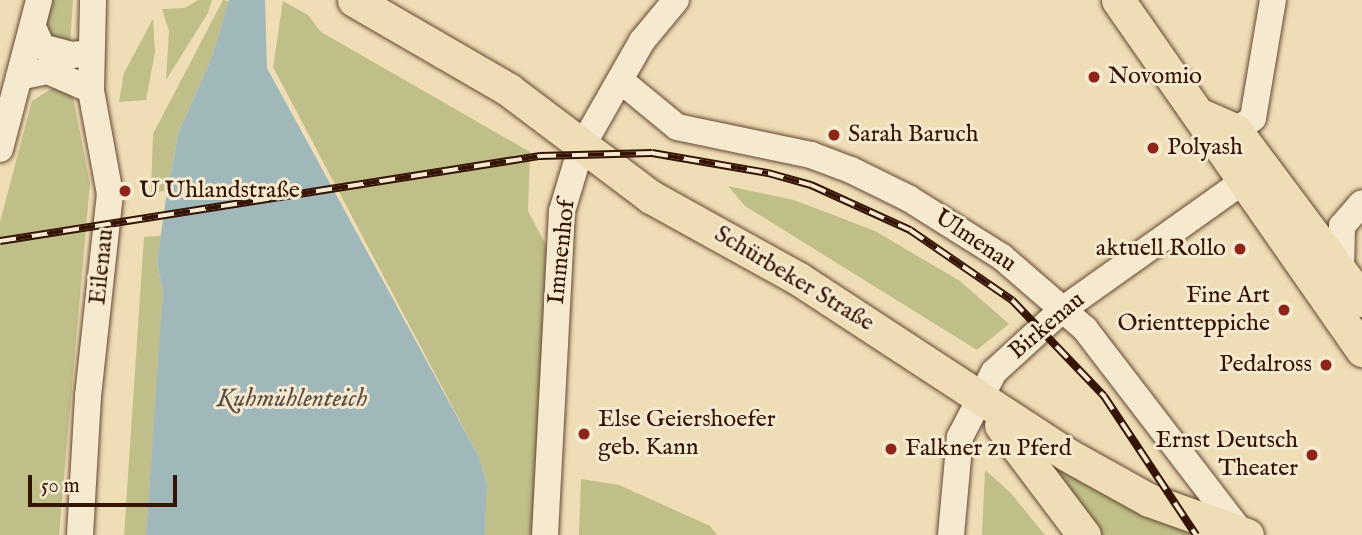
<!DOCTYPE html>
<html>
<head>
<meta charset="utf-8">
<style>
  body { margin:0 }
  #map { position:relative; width:1362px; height:535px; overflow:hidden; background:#efddb6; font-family:"IM FELL English",serif }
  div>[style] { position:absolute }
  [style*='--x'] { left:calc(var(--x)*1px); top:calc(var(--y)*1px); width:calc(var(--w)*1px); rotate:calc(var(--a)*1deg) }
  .green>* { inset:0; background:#c0bf89 }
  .water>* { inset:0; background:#a0b8ba }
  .roads { filter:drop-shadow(0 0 2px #644631) drop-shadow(0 0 2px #644631) }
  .minor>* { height:26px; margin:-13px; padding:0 13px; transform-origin:13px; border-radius:13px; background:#f5e9d0 }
  .major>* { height:33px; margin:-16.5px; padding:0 16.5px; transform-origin:16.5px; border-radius:16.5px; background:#efddb6 }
  .rail>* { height:8px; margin-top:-4px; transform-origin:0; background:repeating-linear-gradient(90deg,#f5e9d0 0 16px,#361405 0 32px); box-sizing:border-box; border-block:2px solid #361405 }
  .dots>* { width:19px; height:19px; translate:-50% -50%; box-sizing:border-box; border:4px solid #f5e9d0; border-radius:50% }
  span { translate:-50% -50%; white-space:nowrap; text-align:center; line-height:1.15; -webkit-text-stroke:6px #f5e9d0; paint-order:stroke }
  .poi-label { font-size:24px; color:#361405 }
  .left { translate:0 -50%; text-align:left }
  .right { translate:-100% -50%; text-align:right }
  .street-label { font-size:24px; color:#361405 }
  .water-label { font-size:26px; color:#5b4d44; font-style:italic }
  .scale { position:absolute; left:28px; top:475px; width:149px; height:32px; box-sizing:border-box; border:4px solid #361405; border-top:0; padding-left:9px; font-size:21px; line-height:24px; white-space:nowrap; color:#361405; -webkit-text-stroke:5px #f5e9d0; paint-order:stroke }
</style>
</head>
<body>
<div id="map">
  <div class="green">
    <i style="clip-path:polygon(52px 0,73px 0,70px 45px,59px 46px,45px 32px)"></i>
    <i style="clip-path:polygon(198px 0,212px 0,208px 13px,166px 80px,169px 31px,162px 9px,185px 8px)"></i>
    <i style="clip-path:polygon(223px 0,229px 1px,212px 57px,179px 131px,167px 191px,151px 192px,153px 134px)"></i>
    <i style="clip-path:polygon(283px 1px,308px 15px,321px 32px,530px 152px,528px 211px,548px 249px,536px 535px,485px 535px,487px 484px,479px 457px,273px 67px)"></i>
    <i style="clip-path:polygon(153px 19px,155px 52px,146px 100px,119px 102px,124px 73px)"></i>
    <i style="clip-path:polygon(56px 86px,72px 92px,90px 183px,59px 535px,0 535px,0 222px,32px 101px)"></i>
    <i style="clip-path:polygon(728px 186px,794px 200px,875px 231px,960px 281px,1009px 324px,977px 350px,745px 206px)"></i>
    <i style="clip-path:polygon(161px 236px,157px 263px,163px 292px,161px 332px,146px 535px,124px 535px,144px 237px)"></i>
    <i style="clip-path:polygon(1048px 459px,1162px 521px,1197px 535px,1100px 535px)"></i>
    <i style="clip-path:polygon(985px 470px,1010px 492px,1045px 535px,982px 535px)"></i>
    <i style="clip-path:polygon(581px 479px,619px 485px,710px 526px,717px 535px,579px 535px)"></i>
  </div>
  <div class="water">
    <i style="clip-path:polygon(229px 0,265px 0,267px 68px,479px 457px,487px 484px,485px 535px,146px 535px,163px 292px,157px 263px,167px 191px,179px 131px,212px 57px)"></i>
  </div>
  <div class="roads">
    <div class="minor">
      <i style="--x:33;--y:27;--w:22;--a:66"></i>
      <i style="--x:42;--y:47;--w:31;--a:15"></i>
      <i style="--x:72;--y:55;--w:16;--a:-7"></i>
      <i style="--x:19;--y:77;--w:30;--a:-12"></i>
      <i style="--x:48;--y:71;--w:47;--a:23.8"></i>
      <i style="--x:620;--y:80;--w:74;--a:39.5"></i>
      <i style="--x:677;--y:127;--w:137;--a:11.8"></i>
      <i style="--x:811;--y:155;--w:43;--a:20.6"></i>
      <i style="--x:851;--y:170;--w:64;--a:26.2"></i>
      <i style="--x:908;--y:198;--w:111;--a:32.1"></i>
      <i style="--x:1002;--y:257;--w:110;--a:40.9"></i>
      <i style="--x:1085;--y:329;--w:256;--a:52.5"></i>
      <i style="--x:1236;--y:131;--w:21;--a:-37"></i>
      <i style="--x:1253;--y:118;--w:120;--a:-80.4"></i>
      <i style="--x:0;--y:149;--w:154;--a:-75.3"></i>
      <i style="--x:1341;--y:271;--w:45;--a:-88.7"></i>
      <i style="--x:1342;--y:226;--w:30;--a:-49"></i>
      <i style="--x:80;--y:535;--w:139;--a:-86.7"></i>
      <i style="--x:88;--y:396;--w:203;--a:-83.8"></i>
      <i style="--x:110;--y:194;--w:106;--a:-100.4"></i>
      <i style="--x:91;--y:90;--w:90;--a:-88.7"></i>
      <i style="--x:545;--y:535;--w:324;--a:-87"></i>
      <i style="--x:562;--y:211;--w:66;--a:-73.2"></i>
      <i style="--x:581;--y:148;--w:123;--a:-60.3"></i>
      <i style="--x:642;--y:41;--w:53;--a:-50.3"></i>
      <i style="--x:951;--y:535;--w:98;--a:-84.8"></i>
      <i style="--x:960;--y:437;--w:73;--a:-62.4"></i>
      <i style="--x:994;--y:372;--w:92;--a:-42.4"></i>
      <i style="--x:1062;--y:310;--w:221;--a:-35.4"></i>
    </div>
    <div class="major">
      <i style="--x:354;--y:0;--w:179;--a:30.1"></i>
      <i style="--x:509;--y:90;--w:178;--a:37"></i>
      <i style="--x:651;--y:197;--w:169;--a:29"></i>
      <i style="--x:799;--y:279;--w:319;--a:33.2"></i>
      <i style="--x:1066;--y:454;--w:95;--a:29"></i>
      <i style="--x:1149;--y:500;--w:104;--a:19.7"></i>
      <i style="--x:1118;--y:0;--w:427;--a:55.1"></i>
      <i style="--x:1203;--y:116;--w:36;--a:24"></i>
      <i style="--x:1236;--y:131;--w:211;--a:53.3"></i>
      <i style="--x:1001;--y:425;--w:138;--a:53"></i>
    </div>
  </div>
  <div class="rail">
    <i style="--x:0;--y:241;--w:547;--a:-8.95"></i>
    <i style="--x:540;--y:156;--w:112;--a:-1.5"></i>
    <i style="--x:652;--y:153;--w:118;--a:9.8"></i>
    <i style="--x:768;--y:173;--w:45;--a:15.6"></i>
    <i style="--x:811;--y:185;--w:109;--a:24.4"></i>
    <i style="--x:910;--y:230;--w:124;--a:34.5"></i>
    <i style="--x:1012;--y:300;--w:133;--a:46.2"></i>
    <i style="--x:1104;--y:396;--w:167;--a:56.5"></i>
  </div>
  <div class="dots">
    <i style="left:1094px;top:77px;background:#8f2418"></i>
    <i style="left:834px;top:135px;background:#8f2418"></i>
    <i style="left:1153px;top:148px;background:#8f2418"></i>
    <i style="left:125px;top:191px;background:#8f2418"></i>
    <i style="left:1240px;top:249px;background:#8f2418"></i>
    <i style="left:1284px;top:310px;background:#8f2418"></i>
    <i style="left:1326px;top:365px;background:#8f2418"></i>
    <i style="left:584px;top:434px;background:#8f2418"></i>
    <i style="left:891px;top:449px;background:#8f2418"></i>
    <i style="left:1312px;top:455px;background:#8f2418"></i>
  </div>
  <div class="poi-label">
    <span class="left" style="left:1108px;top:77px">Novomio</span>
    <span class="left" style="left:848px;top:135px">Sarah Baruch</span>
    <span class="left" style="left:1167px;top:148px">Polyash</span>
    <span class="left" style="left:139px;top:191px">U Uhlandstraße</span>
    <span class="right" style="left:1226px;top:249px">aktuell Rollo</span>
    <span class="right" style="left:1270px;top:310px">Fine Art<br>Orientteppiche</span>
    <span class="right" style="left:1312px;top:365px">Pedalross</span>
    <span class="left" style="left:598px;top:434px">Else Geiershoefer<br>geb. Kann</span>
    <span class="right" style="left:1298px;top:455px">Ernst Deutsch<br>Theater</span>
    <span class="left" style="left:905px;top:449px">Falkner zu Pferd</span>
  </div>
  <div class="street-label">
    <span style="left:975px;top:241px;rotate:34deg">Ulmenau</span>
    <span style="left:562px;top:252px;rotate:-84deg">Immenhof</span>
    <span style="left:102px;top:267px;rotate:-84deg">Eilenau</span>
    <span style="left:794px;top:279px;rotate:31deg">Schürbeker Straße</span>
    <span style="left:1047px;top:326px;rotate:-40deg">Birkenau</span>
  </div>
  <div class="water-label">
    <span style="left:292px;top:399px">Kuhmühlenteich</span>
  </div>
  <div class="scale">50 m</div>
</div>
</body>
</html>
